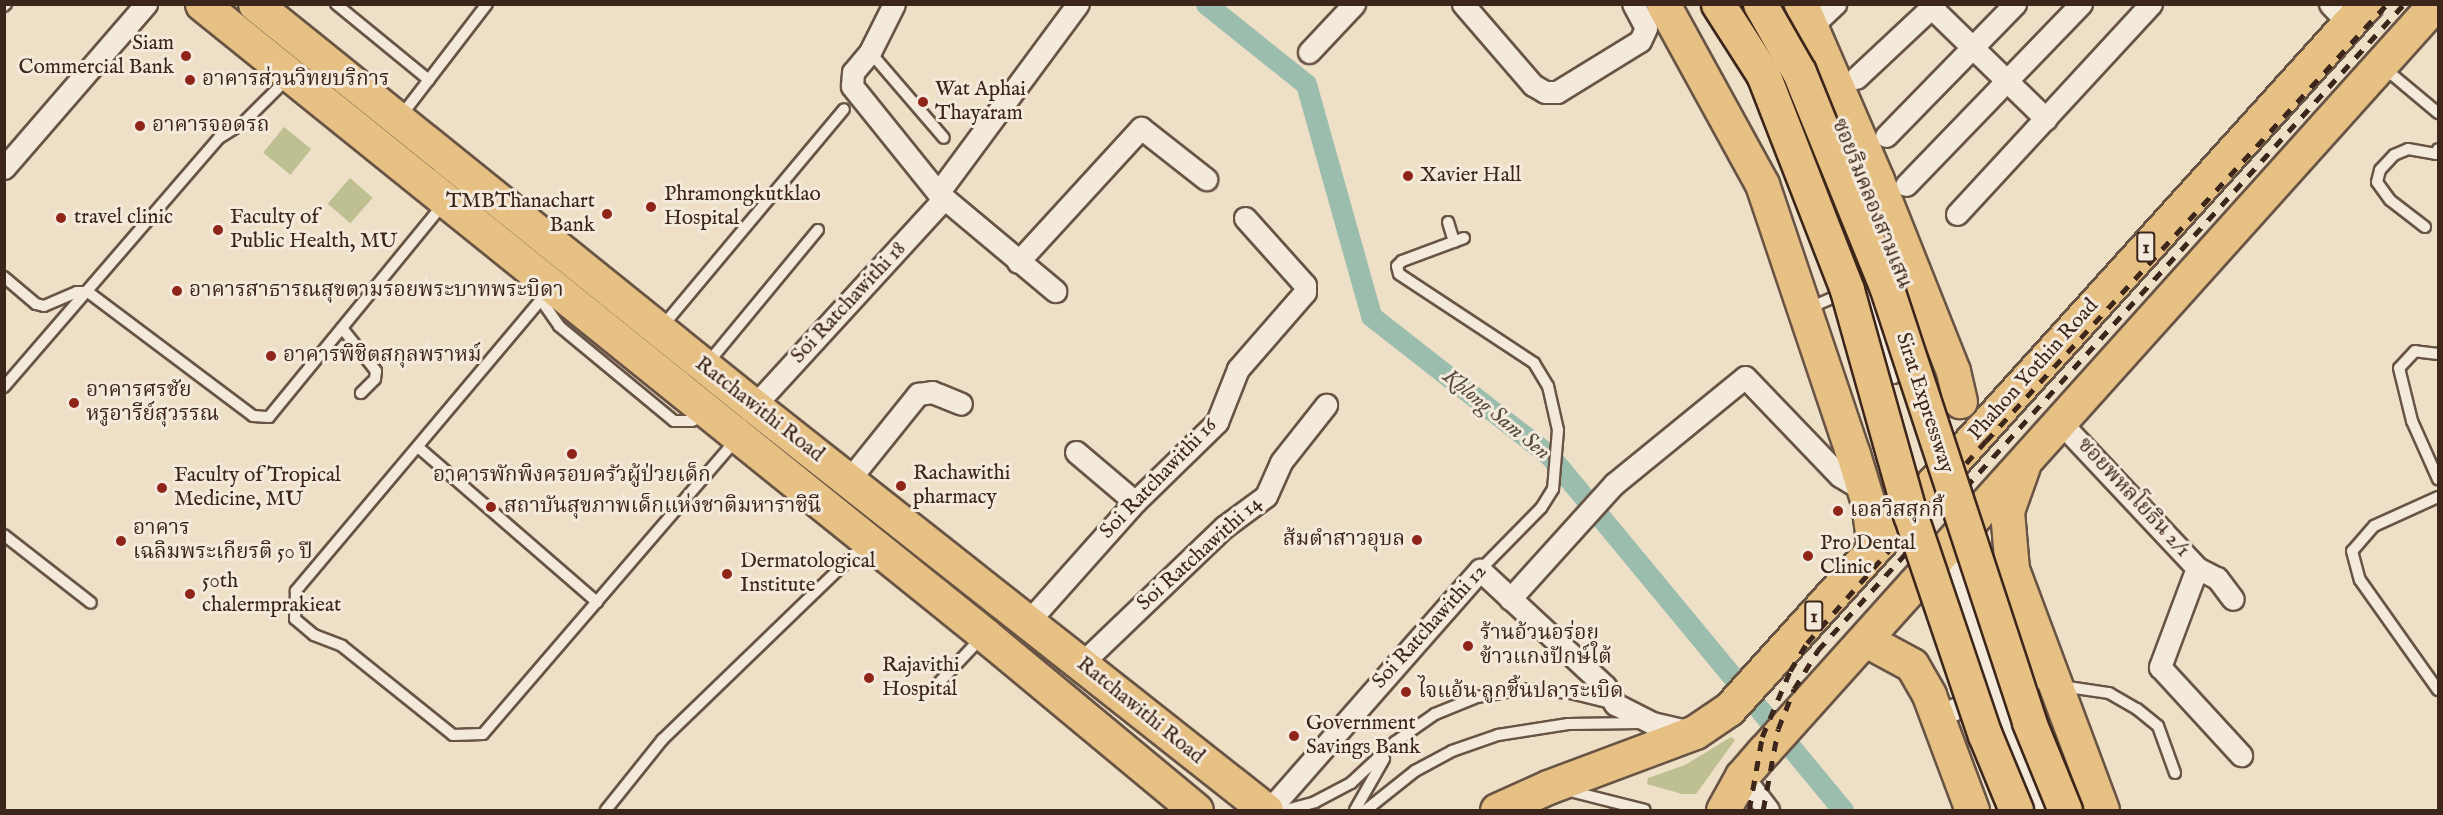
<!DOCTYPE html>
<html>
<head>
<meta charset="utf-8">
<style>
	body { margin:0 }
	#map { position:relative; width:2443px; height:815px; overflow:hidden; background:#eedfc7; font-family:"IM FELL English","Noto Serif Thai",serif }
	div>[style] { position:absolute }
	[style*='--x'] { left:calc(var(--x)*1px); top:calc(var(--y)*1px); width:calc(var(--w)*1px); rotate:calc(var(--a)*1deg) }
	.green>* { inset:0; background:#bec092; transform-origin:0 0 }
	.canal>* { height:21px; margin:-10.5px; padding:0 10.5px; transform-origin:10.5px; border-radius:10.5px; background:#9bbdae }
	.roads { filter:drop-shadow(2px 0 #685445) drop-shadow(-2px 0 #685445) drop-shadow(0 2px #685445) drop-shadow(0 -2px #685445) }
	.lane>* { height:10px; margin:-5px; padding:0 5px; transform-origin:5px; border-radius:5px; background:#f4eadb }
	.street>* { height:21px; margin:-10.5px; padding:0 10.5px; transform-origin:10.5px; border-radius:10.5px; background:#f4eadb }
	.secondary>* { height:30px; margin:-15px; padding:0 15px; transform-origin:15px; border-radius:15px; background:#f4eadb }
	.primary>* { height:33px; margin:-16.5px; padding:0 16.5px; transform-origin:16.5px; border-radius:16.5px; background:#e7c084 }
	.highway>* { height:33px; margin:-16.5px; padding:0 16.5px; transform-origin:16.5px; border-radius:16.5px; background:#e7c084 }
	.rail>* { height:4.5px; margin-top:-2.25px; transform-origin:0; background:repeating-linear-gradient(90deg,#3c251a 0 10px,transparent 0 20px) }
	.bridges { filter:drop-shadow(2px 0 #3c251a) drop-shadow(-2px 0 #3c251a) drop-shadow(0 2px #3c251a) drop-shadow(0 -2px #3c251a) }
	.highway-bridge>* { height:33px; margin:-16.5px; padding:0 16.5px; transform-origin:16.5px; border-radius:16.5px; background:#e7c084 }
	.dots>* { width:16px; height:16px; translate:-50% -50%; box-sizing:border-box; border:3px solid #f4eadb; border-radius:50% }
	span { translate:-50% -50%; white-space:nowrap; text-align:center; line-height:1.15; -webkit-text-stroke:6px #f4eadb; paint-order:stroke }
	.shield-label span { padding:2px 4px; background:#f4eadb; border:2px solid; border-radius:4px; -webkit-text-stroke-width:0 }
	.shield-label { font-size:20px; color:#3c251a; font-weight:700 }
	.poi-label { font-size:21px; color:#3c251a }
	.right { translate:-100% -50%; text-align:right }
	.left { translate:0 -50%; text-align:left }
	.street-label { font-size:21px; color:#3c251a }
	.water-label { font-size:22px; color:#544b3f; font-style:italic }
	.frame { position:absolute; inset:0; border:6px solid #3c251a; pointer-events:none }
</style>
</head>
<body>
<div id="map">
	<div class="green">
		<i style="left:284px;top:127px;width:35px;height:33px;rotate:39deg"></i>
		<i style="left:350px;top:178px;width:30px;height:34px;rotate:41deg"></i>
		<i style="clip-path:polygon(1731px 737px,1735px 740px,1696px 794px,1682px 794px,1647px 784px,1648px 778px,1685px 765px)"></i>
	</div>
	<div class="canal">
		<i style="--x:1206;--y:4;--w:128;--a:38.7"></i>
		<i style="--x:1306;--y:84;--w:241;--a:74.3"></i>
		<i style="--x:1371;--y:316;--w:227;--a:38"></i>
		<i style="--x:1550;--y:456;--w:460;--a:50.4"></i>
	</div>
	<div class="roads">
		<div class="lane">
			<i style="--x:336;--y:4;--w:120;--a:39.3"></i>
			<i style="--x:4;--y:6;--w:3;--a:-45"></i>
			<i style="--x:870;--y:52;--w:113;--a:49.3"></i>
			<i style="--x:2383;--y:67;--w:72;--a:39.9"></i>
			<i style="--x:401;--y:116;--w:141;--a:-52.5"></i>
			<i style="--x:1448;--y:222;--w:21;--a:73"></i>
			<i style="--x:2425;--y:227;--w:44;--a:-142.4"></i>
			<i style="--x:2390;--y:200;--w:22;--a:-126"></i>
			<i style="--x:2377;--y:182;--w:12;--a:-76"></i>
			<i style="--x:2380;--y:170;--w:21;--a:-47"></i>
			<i style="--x:2394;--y:155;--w:15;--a:-23"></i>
			<i style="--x:2408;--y:149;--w:28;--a:10"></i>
			<i style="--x:2436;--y:154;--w:5;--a:-68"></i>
			<i style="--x:1464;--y:238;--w:66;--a:159.6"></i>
			<i style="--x:1402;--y:261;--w:7;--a:135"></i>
			<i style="--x:1397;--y:266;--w:8;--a:76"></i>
			<i style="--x:1399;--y:274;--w:162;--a:33.4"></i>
			<i style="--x:1534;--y:363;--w:27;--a:59"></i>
			<i style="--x:1548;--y:386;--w:45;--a:77.2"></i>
			<i style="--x:1558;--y:430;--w:59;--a:94.8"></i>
			<i style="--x:1553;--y:489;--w:22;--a:122"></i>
			<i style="--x:1541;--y:508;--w:87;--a:134.5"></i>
			<i style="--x:4;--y:277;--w:42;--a:40.2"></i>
			<i style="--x:36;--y:304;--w:8;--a:14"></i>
			<i style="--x:44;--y:306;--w:36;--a:-23"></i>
			<i style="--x:77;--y:292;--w:11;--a:0"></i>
			<i style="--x:88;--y:292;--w:206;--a:36.9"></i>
			<i style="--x:253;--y:416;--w:16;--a:4"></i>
			<i style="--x:269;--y:417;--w:276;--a:-50.7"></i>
			<i style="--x:1863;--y:284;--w:99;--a:71.7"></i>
			<i style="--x:550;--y:289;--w:395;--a:130.1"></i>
			<i style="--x:296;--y:591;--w:28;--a:92"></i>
			<i style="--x:295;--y:619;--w:25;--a:40"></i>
			<i style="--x:314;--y:635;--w:30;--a:21"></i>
			<i style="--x:342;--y:646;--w:142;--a:38.7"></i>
			<i style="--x:453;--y:735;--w:30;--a:-2"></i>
			<i style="--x:483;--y:734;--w:388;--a:-49.3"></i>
			<i style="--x:541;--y:300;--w:32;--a:55"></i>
			<i style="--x:559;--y:326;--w:149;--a:39.6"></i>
			<i style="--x:674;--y:421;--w:18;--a:0"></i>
			<i style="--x:692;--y:421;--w:15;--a:-23"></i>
			<i style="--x:1807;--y:309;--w:77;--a:-23.6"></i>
			<i style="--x:342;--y:328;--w:55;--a:51.7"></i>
			<i style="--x:376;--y:371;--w:8;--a:97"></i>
			<i style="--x:375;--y:379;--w:20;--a:135"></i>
			<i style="--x:661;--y:328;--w:285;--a:-50.1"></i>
			<i style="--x:2438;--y:354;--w:23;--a:-173"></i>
			<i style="--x:2415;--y:351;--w:23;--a:133"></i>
			<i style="--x:2399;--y:368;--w:55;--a:76.2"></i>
			<i style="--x:2412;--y:421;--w:64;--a:65.9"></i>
			<i style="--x:707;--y:364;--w:174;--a:-50.4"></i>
			<i style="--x:4;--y:387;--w:329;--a:-49.2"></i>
			<i style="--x:219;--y:138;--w:28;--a:-32"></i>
			<i style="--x:243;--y:123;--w:64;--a:-45"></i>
			<i style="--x:418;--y:447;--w:237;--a:40.9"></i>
			<i style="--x:2438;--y:497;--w:70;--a:155.6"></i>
			<i style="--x:2374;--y:526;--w:33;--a:131"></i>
			<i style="--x:2352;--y:551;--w:30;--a:75"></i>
			<i style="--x:2360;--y:580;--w:135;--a:54.7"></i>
			<i style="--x:4;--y:535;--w:110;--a:38"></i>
			<i style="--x:936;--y:686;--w:67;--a:-46.8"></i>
			<i style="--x:2061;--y:686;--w:49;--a:8.3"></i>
			<i style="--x:2109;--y:693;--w:32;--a:30"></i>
			<i style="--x:2137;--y:709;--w:27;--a:39"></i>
			<i style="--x:2158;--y:726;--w:50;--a:70.1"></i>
			<i style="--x:1566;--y:790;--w:81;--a:14.2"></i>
			<i style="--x:606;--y:810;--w:90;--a:-51.3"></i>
			<i style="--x:662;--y:740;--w:284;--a:-44"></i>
			<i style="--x:1286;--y:810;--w:30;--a:-15"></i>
			<i style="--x:1315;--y:802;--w:41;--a:-27.8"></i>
			<i style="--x:1351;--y:783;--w:60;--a:-43"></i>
			<i style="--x:1395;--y:742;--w:49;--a:-35"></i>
			<i style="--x:1435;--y:714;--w:45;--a:-22"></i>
			<i style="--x:1477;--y:697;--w:49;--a:-9.5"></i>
			<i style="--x:1525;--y:689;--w:45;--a:5.1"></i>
			<i style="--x:1570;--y:693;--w:46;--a:13.7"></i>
			<i style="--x:1355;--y:810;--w:59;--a:-60.4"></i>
			<i style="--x:1366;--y:810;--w:63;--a:-38.5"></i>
			<i style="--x:1415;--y:771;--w:42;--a:-28.4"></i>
			<i style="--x:1452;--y:751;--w:49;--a:-19.2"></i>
			<i style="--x:1498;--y:735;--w:71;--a:-8.9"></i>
			<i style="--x:1568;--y:724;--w:72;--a:-0.8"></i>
		</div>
		<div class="street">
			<i style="--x:894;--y:4;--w:54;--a:116.6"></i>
			<i style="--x:870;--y:52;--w:26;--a:130"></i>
			<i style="--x:853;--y:72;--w:14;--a:94"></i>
			<i style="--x:852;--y:86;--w:137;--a:51.2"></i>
			<i style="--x:938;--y:193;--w:153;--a:39.9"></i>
			<i style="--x:1463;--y:4;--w:107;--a:49.2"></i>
			<i style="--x:1533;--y:85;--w:14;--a:30"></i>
			<i style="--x:1545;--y:92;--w:12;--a:0"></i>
			<i style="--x:1557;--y:92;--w:97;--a:-31.6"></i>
			<i style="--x:1640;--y:41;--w:14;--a:-65"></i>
			<i style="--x:1646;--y:28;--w:27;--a:-118"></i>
			<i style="--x:2330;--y:4;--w:28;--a:46"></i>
			<i style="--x:1932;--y:8;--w:159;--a:44.2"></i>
			<i style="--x:1820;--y:18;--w:21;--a:-43"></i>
			<i style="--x:1309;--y:52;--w:66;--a:-46.8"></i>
			<i style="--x:1856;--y:78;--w:108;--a:-43.1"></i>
			<i style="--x:1886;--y:136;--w:185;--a:-45.7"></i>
			<i style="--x:4;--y:168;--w:217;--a:-49.1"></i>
			<i style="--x:1906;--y:185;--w:252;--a:-46"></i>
			<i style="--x:938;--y:193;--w:235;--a:-53.5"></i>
			<i style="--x:1957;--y:214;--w:286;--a:-47.3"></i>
			<i style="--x:1018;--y:262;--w:182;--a:-47.5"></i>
			<i style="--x:1141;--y:128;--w:83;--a:38.1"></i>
			<i style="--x:754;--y:406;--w:281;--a:-47.5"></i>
			<i style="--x:2061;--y:423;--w:199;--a:46.8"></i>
			<i style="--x:2197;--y:568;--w:106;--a:110.5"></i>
			<i style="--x:2160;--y:667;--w:120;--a:47.4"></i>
			<i style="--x:1076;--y:452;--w:77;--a:40.3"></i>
			<i style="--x:848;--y:481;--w:112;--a:-51.2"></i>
			<i style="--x:918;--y:394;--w:14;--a:-8"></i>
			<i style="--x:932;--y:392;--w:31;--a:22"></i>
			<i style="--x:2197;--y:568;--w:22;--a:27"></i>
			<i style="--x:2217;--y:578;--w:26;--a:53"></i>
			<i style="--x:1510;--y:599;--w:155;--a:-47.9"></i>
			<i style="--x:1614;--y:484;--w:169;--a:-39.2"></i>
			<i style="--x:1745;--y:377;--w:137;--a:46.2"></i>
			<i style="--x:1840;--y:476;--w:29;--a:31"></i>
			<i style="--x:1028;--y:622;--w:161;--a:-48.3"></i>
			<i style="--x:1135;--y:502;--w:115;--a:-44.3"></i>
			<i style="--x:1217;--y:422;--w:57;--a:-68.4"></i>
			<i style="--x:1238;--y:369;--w:102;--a:-49"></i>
			<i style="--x:1305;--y:292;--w:7;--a:-90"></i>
			<i style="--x:1305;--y:285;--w:90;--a:-131.8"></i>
			<i style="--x:1081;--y:664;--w:198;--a:-43.8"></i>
			<i style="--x:1224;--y:527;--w:52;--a:-36.4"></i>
			<i style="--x:1266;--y:496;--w:37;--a:-66"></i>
			<i style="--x:1281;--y:462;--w:73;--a:-51.7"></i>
			<i style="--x:1937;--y:716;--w:119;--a:-21.2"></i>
			<i style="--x:1742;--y:776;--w:43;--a:52.6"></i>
			<i style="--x:1269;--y:810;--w:320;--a:-48.7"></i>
			<i style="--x:1480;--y:570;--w:171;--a:42.9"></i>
			<i style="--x:1605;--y:686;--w:21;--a:61"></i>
			<i style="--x:1615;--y:704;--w:42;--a:27.2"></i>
			<i style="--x:1652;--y:723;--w:40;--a:13"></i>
		</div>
		<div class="secondary">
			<i style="--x:1949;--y:548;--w:279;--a:69.9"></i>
		</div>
		<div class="primary">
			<i style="--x:202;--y:4;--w:1006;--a:38.86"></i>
			<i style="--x:985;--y:635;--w:274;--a:39.7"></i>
			<i style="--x:255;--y:4;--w:641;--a:38.86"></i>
			<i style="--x:754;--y:406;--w:652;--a:38.28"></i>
			<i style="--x:1497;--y:810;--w:56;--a:-24.3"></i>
			<i style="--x:1548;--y:787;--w:157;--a:-20.5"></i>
			<i style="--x:1695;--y:732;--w:41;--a:-34.1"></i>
			<i style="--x:1729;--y:709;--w:950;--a:-47.9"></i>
			<i style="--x:1723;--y:810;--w:39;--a:-61"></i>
			<i style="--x:1742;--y:776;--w:33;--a:-49"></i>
			<i style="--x:1764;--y:751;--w:1004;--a:-48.07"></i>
		</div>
		<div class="highway">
			<i style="--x:1663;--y:4;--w:205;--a:61.2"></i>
			<i style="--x:1762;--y:184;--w:285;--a:71.4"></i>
			<i style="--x:1853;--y:454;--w:51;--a:73"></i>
			<i style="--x:1868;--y:503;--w:44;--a:82.2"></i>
			<i style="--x:1801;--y:4;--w:192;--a:66.6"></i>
			<i style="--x:1877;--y:180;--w:206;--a:68.3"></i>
			<i style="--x:1953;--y:371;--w:31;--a:77"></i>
			<i style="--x:2023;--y:466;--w:48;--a:109.6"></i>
			<i style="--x:2007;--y:511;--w:58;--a:85.1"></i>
			<i style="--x:2012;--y:569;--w:257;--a:69.5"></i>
			<i style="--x:1866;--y:640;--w:52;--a:28.5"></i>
			<i style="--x:1912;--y:665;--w:34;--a:60"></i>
			<i style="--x:1929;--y:695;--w:123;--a:69.5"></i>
		</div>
	</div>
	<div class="rail">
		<i style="--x:1749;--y:810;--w:74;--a:-79.9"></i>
		<i style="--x:1762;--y:737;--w:72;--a:-67"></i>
		<i style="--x:1790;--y:671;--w:33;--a:-59"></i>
		<i style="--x:1807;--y:643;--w:270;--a:-48.5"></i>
		<i style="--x:1986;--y:441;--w:593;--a:-47.46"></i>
		<i style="--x:1763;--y:810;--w:82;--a:-79.5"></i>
		<i style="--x:1778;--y:729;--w:43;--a:-68.2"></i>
		<i style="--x:1794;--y:689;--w:46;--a:-58.4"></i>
		<i style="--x:1818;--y:650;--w:872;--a:-47.79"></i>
	</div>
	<div class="bridges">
		<div class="highway-bridge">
			<i style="--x:1718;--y:4;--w:83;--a:57.3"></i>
			<i style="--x:1763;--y:74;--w:232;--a:68.7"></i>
			<i style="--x:1847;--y:290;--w:233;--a:74.3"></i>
			<i style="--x:1910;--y:514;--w:233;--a:71.3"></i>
			<i style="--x:1985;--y:735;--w:81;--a:67.5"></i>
			<i style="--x:1760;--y:4;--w:78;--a:60.2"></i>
			<i style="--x:1799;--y:72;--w:231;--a:67.9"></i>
			<i style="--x:1886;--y:286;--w:459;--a:71.8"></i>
			<i style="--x:2029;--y:722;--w:95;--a:67.8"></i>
		</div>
	</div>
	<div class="dots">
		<i style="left:186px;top:56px;background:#8f2418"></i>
		<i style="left:190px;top:80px;background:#8f2418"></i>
		<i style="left:923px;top:102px;background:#8f2418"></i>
		<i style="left:140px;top:126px;background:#8f2418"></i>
		<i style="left:1408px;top:176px;background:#8f2418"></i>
		<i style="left:651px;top:207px;background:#8f2418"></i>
		<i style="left:607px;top:214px;background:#8f2418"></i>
		<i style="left:61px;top:218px;background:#8f2418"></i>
		<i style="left:218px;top:230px;background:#8f2418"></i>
		<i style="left:177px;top:291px;background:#8f2418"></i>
		<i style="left:271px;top:356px;background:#8f2418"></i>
		<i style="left:74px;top:403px;background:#8f2418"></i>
		<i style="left:572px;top:454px;background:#8f2418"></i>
		<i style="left:901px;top:486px;background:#8f2418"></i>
		<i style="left:162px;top:488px;background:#8f2418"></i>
		<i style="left:491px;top:507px;background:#8f2418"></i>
		<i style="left:1838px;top:511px;background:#8f2418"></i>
		<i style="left:1417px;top:540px;background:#8f2418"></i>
		<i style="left:121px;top:541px;background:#8f2418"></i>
		<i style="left:1808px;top:556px;background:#8f2418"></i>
		<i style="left:727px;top:574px;background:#8f2418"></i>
		<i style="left:190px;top:594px;background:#8f2418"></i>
		<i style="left:1468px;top:646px;background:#8f2418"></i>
		<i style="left:869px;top:678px;background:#8f2418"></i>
		<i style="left:1406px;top:692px;background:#8f2418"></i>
		<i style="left:1294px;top:736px;background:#8f2418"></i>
	</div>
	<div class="shield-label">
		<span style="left:2146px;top:247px">1</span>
		<span style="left:1814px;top:616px">1</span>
	</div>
	<div class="poi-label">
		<span class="right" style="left:174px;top:56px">Siam<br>Commercial Bank</span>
		<span class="left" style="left:202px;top:80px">อาคารส่วนวิทยบริการ</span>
		<span class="left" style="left:935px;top:102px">Wat Aphai<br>Thayaram</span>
		<span class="left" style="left:152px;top:126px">อาคารจอดรถ</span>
		<span class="left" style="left:1420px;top:176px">Xavier Hall</span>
		<span class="left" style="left:664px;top:207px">Phramongkutklao<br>Hospital</span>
		<span class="right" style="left:595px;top:214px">TMBThanachart<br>Bank</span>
		<span class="left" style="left:74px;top:218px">travel clinic</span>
		<span class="left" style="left:230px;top:230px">Faculty of<br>Public Health, MU</span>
		<span class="left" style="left:189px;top:291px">อาคารสาธารณสุขตามรอยพระบาทพระบิดา</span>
		<span class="left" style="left:283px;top:356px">อาคารพิชิตสกุลพราหม์</span>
		<span class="left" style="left:86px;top:403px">อาคารศรชัย<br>หรูอารีย์สุวรรณ</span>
		<span class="left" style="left:913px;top:486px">Rachawithi<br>pharmacy</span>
		<span class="left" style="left:174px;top:488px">Faculty of Tropical<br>Medicine, MU</span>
		<span style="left:572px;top:476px">อาคารพักพิงครอบครัวผู้ป่วยเด็ก</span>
		<span class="left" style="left:504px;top:507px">สถาบันสุขภาพเด็กแห่งชาติมหาราชินี</span>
		<span class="left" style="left:1850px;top:511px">เอลวิสสุกกี้</span>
		<span class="left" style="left:133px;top:541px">อาคาร<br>เฉลิมพระเกียรติ 50 ปี</span>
		<span class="right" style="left:1405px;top:540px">ส้มตำสาวอุบล</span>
		<span class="left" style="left:1820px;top:556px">Pro Dental<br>Clinic</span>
		<span class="left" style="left:740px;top:574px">Dermatological<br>Institute</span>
		<span class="left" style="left:202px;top:594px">50th<br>chalermprakieat</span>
		<span class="left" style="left:1480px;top:646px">ร้านอ้วนอร่อย<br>ข้าวแกงปักษ์ใต้</span>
		<span class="left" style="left:882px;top:678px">Rajavithi<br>Hospital</span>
		<span class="left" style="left:1418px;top:692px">ไจแอ้น ลูกชิ้นปลาระเบิด</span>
		<span class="left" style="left:1306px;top:736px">Government<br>Savings Bank</span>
	</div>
	<div class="street-label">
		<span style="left:1871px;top:204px;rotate:68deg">ซอยริมคลองสามเสน</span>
		<span style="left:849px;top:303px;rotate:-47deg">Soi Ratchawithi 18</span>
		<span style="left:2034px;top:370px;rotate:-48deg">Phahon Yothin Road</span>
		<span style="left:1924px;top:403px;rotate:72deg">Sirat Expressway</span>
		<span style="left:759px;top:410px;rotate:38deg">Ratchawithi Road</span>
		<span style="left:1159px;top:479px;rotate:-46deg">Soi Ratchawithi 16</span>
		<span style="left:2133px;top:498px;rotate:47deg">ซอยพหลโยธิน 2/1</span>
		<span style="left:1200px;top:554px;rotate:-42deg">Soi Ratchawithi 14</span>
		<span style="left:1430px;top:627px;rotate:-48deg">Soi Ratchawithi 12</span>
		<span style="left:1140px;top:711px;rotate:39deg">Ratchawithi Road</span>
	</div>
	<div class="water-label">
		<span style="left:1496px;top:415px;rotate:39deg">Khlong Sam Sen</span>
	</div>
	<div class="frame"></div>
</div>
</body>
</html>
